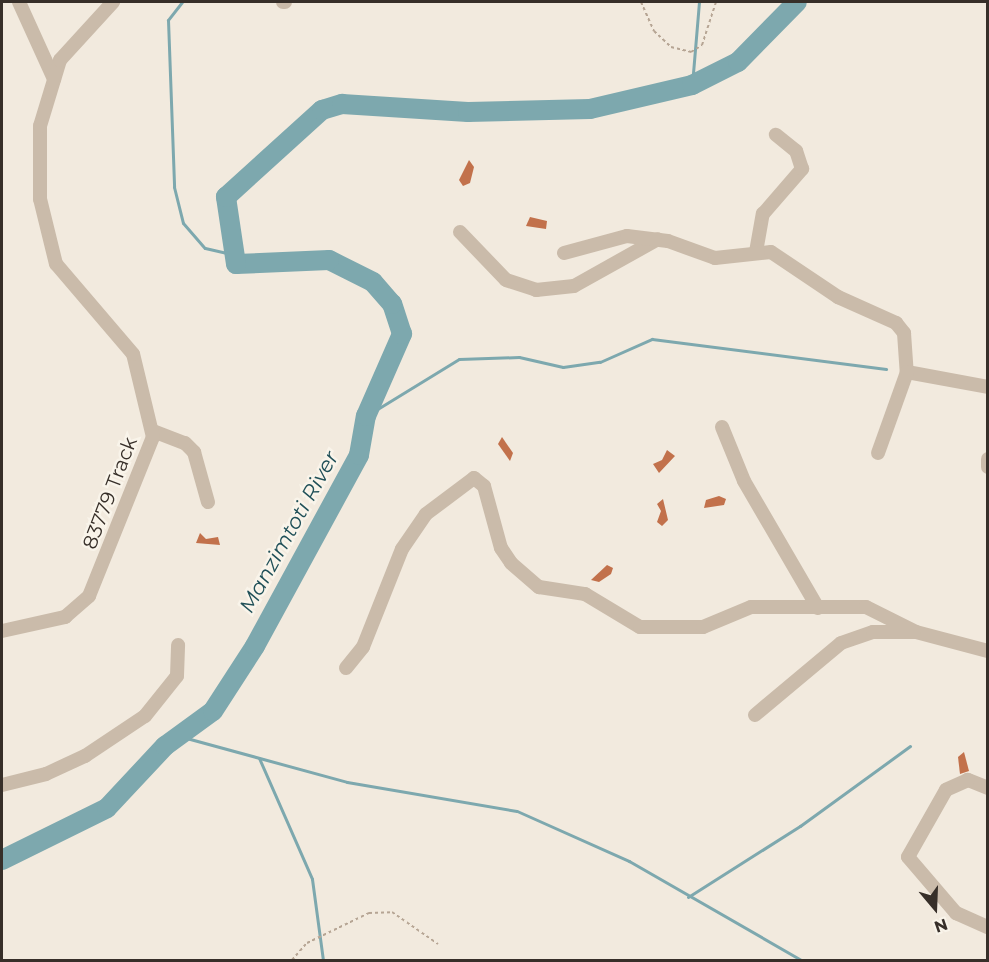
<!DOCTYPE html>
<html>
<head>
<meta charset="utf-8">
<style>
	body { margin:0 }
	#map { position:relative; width:989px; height:962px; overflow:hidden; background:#f2eade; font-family:Montserrat,sans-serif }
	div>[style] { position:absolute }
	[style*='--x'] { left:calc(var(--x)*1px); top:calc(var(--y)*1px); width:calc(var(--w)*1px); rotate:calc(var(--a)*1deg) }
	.stream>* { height:3px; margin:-1.5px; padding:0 1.5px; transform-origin:1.5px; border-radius:1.5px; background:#7da8ae }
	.river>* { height:20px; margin:-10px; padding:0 10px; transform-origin:10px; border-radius:10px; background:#7da8ae }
	.building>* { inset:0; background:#c2714b }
	.path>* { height:2px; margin-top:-1px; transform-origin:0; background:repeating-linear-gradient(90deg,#b6a594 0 3px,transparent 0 6px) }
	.minor>* { height:14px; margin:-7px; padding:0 7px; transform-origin:7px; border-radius:7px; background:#cabbaa }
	span { translate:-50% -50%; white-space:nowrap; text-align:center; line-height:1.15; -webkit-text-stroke:5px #f9f4ea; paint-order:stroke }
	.street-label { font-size:20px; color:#372f29 }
	.water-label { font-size:21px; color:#205058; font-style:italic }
	.frame { position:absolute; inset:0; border:3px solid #372f29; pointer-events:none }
	.north { position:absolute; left:905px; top:878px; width:60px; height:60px; -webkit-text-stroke:4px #f9f4ea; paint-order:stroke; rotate:161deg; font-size:16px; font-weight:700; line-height:24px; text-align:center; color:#372f29 }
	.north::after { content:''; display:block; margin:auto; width:21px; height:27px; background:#372f29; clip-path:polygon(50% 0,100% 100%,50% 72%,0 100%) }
</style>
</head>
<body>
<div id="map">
	<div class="stream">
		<i style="--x:182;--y:2;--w:23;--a:128"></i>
		<i style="--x:168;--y:20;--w:167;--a:87.9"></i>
		<i style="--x:174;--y:187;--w:37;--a:76"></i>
		<i style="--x:183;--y:223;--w:33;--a:49"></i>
		<i style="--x:205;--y:248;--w:31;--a:13"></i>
		<i style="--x:692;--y:85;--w:83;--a:-85.2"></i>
		<i style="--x:366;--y:416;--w:109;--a:-31.5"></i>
		<i style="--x:459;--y:359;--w:60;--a:-1.9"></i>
		<i style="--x:519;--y:357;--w:45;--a:12.8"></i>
		<i style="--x:563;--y:367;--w:37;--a:-8"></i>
		<i style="--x:600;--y:362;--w:57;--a:-23.9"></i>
		<i style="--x:652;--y:339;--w:236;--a:7.3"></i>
		<i style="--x:179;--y:736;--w:174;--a:15.3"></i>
		<i style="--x:347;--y:782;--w:172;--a:9.7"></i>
		<i style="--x:517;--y:811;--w:123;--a:24.1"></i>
		<i style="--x:629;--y:861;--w:198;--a:29.9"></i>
		<i style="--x:259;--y:758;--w:132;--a:66.3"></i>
		<i style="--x:312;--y:879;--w:82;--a:82.3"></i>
		<i style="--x:688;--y:897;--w:133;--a:-32.4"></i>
		<i style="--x:800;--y:826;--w:136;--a:-36"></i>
	</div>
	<div class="river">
		<i style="--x:2;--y:860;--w:117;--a:-26.3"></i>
		<i style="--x:107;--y:808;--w:85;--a:-46.9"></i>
		<i style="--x:165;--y:746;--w:59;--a:-36.1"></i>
		<i style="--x:213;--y:711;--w:77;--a:-57.1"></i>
		<i style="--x:255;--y:646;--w:217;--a:-61.4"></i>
		<i style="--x:359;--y:455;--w:40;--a:-80"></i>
		<i style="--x:366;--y:416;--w:90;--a:-66.3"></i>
		<i style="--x:402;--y:334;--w:32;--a:-108"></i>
		<i style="--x:392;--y:304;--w:29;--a:-131"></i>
		<i style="--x:373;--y:282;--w:49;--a:-153.4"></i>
		<i style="--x:329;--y:260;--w:93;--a:177.5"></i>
		<i style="--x:236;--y:264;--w:68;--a:-98.5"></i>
		<i style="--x:226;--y:197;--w:130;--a:-42.2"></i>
		<i style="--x:322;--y:110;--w:21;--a:-17"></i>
		<i style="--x:342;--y:104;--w:126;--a:3.6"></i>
		<i style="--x:468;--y:112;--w:122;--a:-1.4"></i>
		<i style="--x:590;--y:109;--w:105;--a:-13.2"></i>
		<i style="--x:692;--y:85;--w:51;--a:-26.6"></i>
		<i style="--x:738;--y:62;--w:84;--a:-45.5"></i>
	</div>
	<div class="building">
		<i style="clip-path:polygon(469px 160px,474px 167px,470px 183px,463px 186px,459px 180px)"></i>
		<i style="clip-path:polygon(530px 217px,547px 221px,546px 229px,526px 226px)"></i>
		<i style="clip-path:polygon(502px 437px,513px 453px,510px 461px,498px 444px)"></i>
		<i style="clip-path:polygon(667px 450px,675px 456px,659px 473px,653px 464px,662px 460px)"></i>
		<i style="clip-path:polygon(719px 496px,726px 499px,724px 505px,704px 508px,706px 500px)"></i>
		<i style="clip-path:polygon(663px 499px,668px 520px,662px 526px,657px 522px,661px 511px,657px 504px)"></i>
		<i style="clip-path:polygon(200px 533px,206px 539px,218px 537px,220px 545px,196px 543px)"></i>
		<i style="clip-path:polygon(607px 565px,613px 568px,611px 574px,599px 582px,591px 580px)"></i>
		<i style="clip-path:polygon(964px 752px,969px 771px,960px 774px,958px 757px)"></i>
	</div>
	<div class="path">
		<i style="--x:641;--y:2;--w:32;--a:66"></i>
		<i style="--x:654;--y:31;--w:23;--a:43"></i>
		<i style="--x:671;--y:47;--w:21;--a:14"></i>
		<i style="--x:691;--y:52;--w:13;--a:-32"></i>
		<i style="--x:702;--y:45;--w:45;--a:-72"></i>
		<i style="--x:292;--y:960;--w:23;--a:-49"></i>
		<i style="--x:307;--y:943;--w:69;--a:-25.8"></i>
		<i style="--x:369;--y:913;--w:23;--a:-2"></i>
		<i style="--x:392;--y:912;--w:56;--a:34.8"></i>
	</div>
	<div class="minor">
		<i style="--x:19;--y:2;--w:85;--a:65.6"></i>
		<i style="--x:283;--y:2;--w:2;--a:0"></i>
		<i style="--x:460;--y:232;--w:66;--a:46.2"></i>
		<i style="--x:506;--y:280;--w:32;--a:18"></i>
		<i style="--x:536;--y:290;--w:38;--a:-6"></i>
		<i style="--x:574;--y:286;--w:96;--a:-29.2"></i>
		<i style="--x:756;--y:252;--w:39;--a:-80"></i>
		<i style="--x:763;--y:214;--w:60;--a:-49.1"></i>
		<i style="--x:802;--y:169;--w:19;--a:-108"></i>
		<i style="--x:796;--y:151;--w:26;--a:-141"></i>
		<i style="--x:564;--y:253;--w:65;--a:-15.1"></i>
		<i style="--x:627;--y:236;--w:41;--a:7"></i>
		<i style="--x:668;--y:241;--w:50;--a:19.9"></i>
		<i style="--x:715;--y:258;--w:56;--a:-6.1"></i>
		<i style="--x:771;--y:252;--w:81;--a:33.9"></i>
		<i style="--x:838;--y:297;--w:64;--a:24.1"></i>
		<i style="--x:896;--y:323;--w:13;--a:51"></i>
		<i style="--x:904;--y:333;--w:39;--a:86"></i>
		<i style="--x:907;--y:372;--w:82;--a:10.5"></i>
		<i style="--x:722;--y:427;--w:58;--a:67.8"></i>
		<i style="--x:744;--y:481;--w:147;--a:59.8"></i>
		<i style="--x:153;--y:431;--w:34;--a:21"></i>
		<i style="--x:185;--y:443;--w:13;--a:45"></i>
		<i style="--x:194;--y:452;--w:52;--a:74.4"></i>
		<i style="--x:878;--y:453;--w:86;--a:-70.3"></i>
		<i style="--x:988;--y:459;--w:8;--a:90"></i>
		<i style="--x:2;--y:631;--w:65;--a:-12.5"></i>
		<i style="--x:65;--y:617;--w:32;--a:-41"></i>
		<i style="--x:89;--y:596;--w:171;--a:-68.1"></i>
		<i style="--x:153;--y:437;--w:85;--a:-103.5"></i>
		<i style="--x:133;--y:354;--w:118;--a:-130.5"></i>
		<i style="--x:56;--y:264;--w:67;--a:-103.8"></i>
		<i style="--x:40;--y:199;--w:73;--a:-90"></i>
		<i style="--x:40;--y:126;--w:69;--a:-73.1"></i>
		<i style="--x:60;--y:60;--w:79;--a:-47.6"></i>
		<i style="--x:346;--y:668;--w:27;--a:-51"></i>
		<i style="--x:363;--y:647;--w:105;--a:-68.3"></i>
		<i style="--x:402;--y:549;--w:42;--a:-55.6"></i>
		<i style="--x:426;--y:514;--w:60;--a:-36.9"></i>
		<i style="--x:474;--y:478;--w:13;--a:39"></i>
		<i style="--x:484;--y:486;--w:64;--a:74.7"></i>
		<i style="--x:501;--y:548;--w:18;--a:56"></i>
		<i style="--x:511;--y:563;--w:37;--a:41"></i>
		<i style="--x:539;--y:587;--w:47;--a:8.7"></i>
		<i style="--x:585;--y:594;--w:64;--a:31"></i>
		<i style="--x:640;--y:627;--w:63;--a:0"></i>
		<i style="--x:703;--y:627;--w:52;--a:-22.6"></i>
		<i style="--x:751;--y:607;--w:115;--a:0"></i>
		<i style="--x:866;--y:607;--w:56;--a:26.6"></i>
		<i style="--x:916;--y:632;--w:74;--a:14.8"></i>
		<i style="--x:755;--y:715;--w:112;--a:-39.9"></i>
		<i style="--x:841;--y:643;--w:34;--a:-19"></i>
		<i style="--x:873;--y:632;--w:41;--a:0"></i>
		<i style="--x:2;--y:785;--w:45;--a:-14"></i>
		<i style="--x:46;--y:774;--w:43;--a:-24.8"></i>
		<i style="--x:85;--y:756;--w:72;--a:-33.7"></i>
		<i style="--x:145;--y:716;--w:51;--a:-51.3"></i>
		<i style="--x:177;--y:676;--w:31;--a:-88"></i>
		<i style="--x:988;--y:788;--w:22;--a:-158"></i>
		<i style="--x:968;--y:780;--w:24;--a:156"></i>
		<i style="--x:946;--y:790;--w:77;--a:119.6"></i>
		<i style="--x:908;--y:857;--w:74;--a:49.4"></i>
		<i style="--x:956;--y:913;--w:35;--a:24"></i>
	</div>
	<div class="street-label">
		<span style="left:110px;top:493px;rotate:-69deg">83779 Track</span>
	</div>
	<div class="water-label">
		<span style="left:289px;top:532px;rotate:-61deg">Manzimtoti River</span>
	</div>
	<div class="frame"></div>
	<div class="north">N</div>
</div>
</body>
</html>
